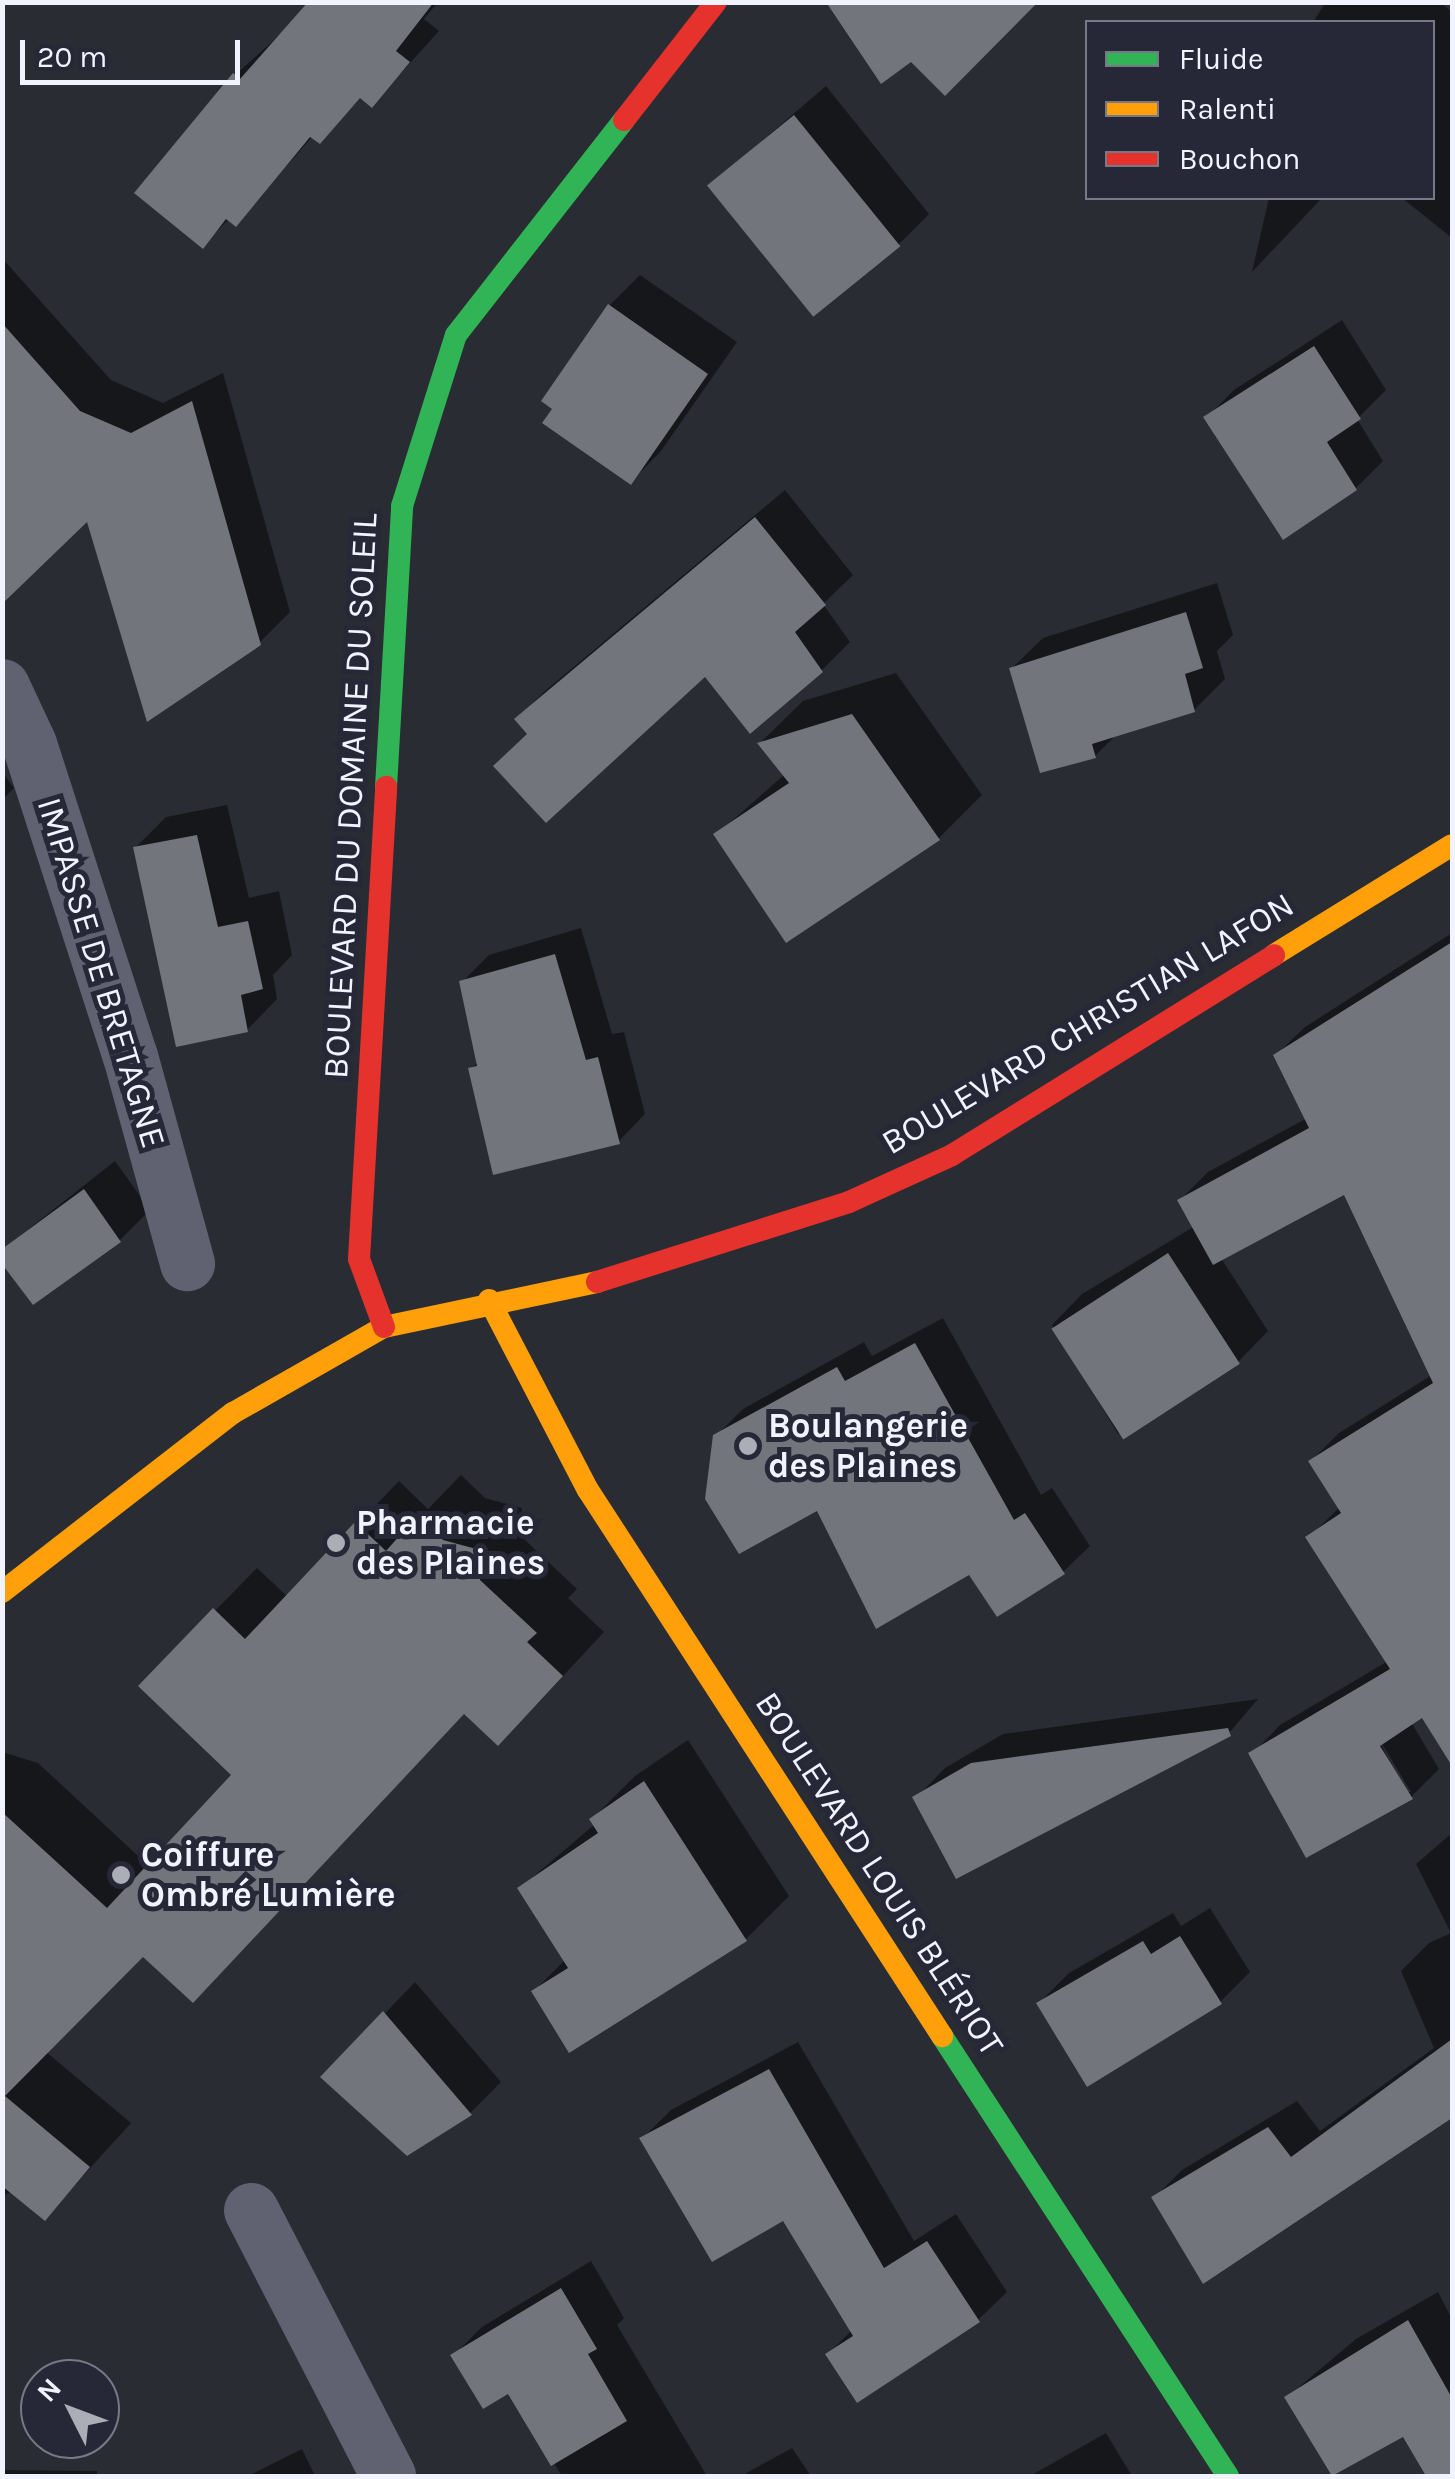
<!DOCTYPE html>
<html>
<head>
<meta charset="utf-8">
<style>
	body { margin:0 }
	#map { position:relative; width:1455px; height:2479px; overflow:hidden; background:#2a2c34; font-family:Karla,sans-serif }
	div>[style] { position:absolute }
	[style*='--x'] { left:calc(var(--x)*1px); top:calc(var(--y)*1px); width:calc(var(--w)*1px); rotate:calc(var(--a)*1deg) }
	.shadow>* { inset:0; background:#0007 }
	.building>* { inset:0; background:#73757c; transform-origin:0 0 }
	.street>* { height:55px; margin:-27.5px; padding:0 27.5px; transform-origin:27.5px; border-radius:27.5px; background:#606271 }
	.fast>* { height:22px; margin:-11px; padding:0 11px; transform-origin:11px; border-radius:11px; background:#30b455 }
	.slow>* { height:22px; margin:-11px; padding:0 11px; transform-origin:11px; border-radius:11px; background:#ff9f0a }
	.jam>* { height:22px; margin:-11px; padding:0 11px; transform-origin:11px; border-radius:11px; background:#e5322d }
	.dots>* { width:28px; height:28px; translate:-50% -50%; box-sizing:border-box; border:5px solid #262838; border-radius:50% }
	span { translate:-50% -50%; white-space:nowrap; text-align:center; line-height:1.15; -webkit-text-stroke:10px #262838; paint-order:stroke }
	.street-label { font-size:35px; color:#f1f3fe }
	.poi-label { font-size:35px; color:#f1f3fe; font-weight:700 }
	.left { translate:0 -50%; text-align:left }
	.frame { position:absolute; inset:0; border:5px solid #f1f3fe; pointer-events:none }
	.legend { position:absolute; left:1085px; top:20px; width:350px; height:180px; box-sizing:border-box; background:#262838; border:2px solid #777987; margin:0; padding:12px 18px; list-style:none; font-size:30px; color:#f1f3fe }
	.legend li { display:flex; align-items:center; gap:20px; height:50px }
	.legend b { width:50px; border:2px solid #777987 }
	.north { position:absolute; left:20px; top:2359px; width:100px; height:100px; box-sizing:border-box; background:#262838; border:2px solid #777987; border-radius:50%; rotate:312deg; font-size:28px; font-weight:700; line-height:40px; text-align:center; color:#f1f3fe }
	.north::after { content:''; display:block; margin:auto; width:35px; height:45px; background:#abadb7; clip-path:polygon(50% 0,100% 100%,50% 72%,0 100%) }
	.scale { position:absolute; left:20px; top:40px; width:220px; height:45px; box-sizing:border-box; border:5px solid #f1f3fe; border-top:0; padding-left:12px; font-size:30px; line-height:35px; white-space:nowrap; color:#f1f3fe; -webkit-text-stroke:8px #262838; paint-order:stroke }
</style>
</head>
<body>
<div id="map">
	<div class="shadow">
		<i style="clip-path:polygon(316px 2px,438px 2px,424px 19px,439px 31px,372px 105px,362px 96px,320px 141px,313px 136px,235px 224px,229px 219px,203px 245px,235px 75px)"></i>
		<i style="clip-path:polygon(1326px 2px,1440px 2px,1452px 12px,1452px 238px,1402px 198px,1432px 198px,1432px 22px,1313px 22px)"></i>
		<i style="clip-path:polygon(826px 86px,929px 214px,898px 245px,709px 186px)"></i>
		<i style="clip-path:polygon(1269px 198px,1322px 198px,1252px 272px)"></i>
		<i style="clip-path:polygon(2px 258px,111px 380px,163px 403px,223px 373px,290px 612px,259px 643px,2px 460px)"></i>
		<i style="clip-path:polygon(640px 275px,737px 342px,661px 451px,631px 482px,610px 305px)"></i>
		<i style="clip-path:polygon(1342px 320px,1386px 390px,1357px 419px,1383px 461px,1356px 488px,1207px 417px,1234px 390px)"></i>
		<i style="clip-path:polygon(785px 490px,853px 575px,823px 604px,850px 642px,821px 671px,705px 674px,529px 733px,517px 719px,545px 691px)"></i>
		<i style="clip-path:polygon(1217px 583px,1233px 635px,1217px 651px,1225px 679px,1194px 710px,1117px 734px,1095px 756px,1012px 668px,1043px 638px)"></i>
		<i style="clip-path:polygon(896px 673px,982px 795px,939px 838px,787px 940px,717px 834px,785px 774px,760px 743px,803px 701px)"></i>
		<i style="clip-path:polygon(2px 772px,14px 788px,2px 800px)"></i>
		<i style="clip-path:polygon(227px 805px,249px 898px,279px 891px,292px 955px,273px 975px,277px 999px,247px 1030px,135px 848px,166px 817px)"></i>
		<i style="clip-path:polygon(581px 928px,612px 1034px,624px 1032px,645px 1114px,618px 1142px,471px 1069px,479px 1061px,462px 982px,489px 955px)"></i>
		<i style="clip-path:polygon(evenodd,1452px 933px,1452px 1694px,1411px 1722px,1439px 1769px,1411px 1797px,1252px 1754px,1280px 1725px,1388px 1661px,1308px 1538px,1340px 1507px,1311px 1461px,1339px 1433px,1432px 1375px,1345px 1191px,1221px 1258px,1268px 1331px,1238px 1362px,1118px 1434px,1052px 1325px,1082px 1294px,1195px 1226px,1180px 1200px,1208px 1172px,1307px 1118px,1276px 1055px,1305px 1027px,1452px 933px,1376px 1734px,1411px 1792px,1405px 1792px,1376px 1734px)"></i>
		<i style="clip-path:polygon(115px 1161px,150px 1210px,120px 1240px,2px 1250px)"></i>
		<i style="clip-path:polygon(943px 1318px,1041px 1495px,1052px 1488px,1090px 1546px,1063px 1572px,970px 1571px,818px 1507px,715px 1437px,743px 1409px,864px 1342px,872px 1356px)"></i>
		<i style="clip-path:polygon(461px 1475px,485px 1498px,522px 1508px,522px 1537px,577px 1589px,568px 1598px,604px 1632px,540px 1701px,498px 1743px,465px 1712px,143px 1954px,2px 1952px,2px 1752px,38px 1763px,149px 1866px,234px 1774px,141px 1686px,257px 1568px,288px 1597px,399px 1481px,428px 1509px)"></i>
		<i style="clip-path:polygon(1258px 1699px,1229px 1733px,916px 1798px,945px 1768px,1003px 1734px)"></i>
		<i style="clip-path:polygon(688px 1740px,789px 1896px,746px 1939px,570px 2050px,534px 1991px,565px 1960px,520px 1888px,595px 1824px,592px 1819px,635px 1776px)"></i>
		<i style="clip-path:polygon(1452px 1833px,1452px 2115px,1204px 2281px,1154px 2198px,1182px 2170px,1297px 2101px,1320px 2131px,1434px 2048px,1401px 1971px,1429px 1943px,1451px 1933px,1416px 1864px)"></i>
		<i style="clip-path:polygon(1210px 1908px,1250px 1972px,1220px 2002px,1039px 2003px,1069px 1973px,1173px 1913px,1181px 1926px)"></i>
		<i style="clip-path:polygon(415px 1982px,501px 2082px,470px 2113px,407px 2153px,324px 2077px)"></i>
		<i style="clip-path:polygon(2px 2015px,131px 2123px,45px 2218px,13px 2191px,2px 2196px)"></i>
		<i style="clip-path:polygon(798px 2042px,914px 2241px,956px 2214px,1007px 2292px,978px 2320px,828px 2354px,852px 2330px,784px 2218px,642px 2139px,671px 2110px)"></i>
		<i style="clip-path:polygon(591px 2261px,624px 2318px,617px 2325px,707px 2476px,562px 2476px,509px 2391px,453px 2356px,482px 2327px)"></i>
		<i style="clip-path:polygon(1438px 2292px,1452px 2319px,1452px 2434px,1416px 2455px,1404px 2433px,1287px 2397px,1356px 2339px)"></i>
		<i style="clip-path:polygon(1106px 2433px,1132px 2476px,1030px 2476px)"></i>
		<i style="clip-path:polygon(792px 2448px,811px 2476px,741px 2476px)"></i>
		<i style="clip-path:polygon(302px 2449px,315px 2476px,248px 2476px)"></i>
		<i style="clip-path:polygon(2px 2470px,97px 2471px,97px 2476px,2px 2476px)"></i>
	</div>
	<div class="building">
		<i style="clip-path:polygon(308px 2px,434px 2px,396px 51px,410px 62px,372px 108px,360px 98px,320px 144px,310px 137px,236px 227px,226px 219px,203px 249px,134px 193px,233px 73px,240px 79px)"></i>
		<i style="clip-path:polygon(826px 2px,1038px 2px,945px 96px,911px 62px,881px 84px)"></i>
		<i style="left:794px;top:115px;width:169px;height:112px;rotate:51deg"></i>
		<i style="clip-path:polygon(608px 304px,708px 374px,631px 485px,542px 423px,552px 409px,541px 401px)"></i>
		<i style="clip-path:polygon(2px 323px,80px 411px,131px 433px,192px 401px,261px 645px,147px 722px,87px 522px,2px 604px)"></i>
		<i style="clip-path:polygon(1314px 346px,1361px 419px,1327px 442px,1357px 490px,1283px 540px,1203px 417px)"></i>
		<i style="clip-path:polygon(755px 517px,826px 605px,795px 632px,823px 672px,750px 734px,705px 677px,546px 823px,493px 766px,527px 734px,514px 719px)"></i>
		<i style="clip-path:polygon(1186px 612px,1203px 668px,1185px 674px,1195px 712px,1092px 744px,1096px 758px,1040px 773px,1009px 668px)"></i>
		<i style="clip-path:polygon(852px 714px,940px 840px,786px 943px,713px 834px,789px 783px,757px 743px)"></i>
		<i style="clip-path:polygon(197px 835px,218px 927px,248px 921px,263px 989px,241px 995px,248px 1032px,176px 1047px,133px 847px)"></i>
		<i style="clip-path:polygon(1452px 942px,1452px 1766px,1422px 1718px,1380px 1746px,1413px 1799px,1306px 1858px,1248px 1753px,1390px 1669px,1305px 1537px,1341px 1513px,1308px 1461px,1433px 1383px,1344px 1195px,1213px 1265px,1177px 1200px,1309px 1128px,1273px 1055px)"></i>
		<i style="clip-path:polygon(555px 954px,586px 1060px,598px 1057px,620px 1144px,493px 1175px,468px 1068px,477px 1066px,459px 981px)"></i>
		<i style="clip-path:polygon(84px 1189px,121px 1242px,33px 1305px,2px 1264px,2px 1249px)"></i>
		<i style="left:1168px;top:1253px;width:132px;height:139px;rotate:57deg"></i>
		<i style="clip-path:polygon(915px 1343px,1014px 1520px,1025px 1513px,1065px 1574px,997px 1617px,969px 1575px,876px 1629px,817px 1511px,739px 1554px,705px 1499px,713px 1435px,837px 1367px,845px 1381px)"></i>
		<i style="clip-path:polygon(417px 1516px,443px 1540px,480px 1550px,480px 1580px,537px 1633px,527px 1642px,563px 1676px,498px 1746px,464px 1714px,193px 2003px,143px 1957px,5px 2096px,90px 2167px,45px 2221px,2px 2186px,2px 1812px,107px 1908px,231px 1775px,138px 1686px,213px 1608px,245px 1639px,355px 1522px,386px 1551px)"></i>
		<i style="clip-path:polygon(1228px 1728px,1231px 1736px,956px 1879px,912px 1797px,971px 1763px)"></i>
		<i style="clip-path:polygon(644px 1781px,747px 1941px,569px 2053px,531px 1991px,568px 1968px,517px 1888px,598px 1833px,589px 1819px)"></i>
		<i style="clip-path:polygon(1180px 1936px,1222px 2004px,1087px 2087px,1036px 2003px,1143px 1941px,1151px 1954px)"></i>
		<i style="clip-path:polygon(383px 2011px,472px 2115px,407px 2156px,320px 2077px)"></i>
		<i style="clip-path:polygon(1452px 2039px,1452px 2118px,1203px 2284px,1151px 2197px,1268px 2127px,1291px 2157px)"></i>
		<i style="clip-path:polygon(769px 2069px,884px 2268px,927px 2241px,980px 2322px,857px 2403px,825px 2354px,853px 2336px,783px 2221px,712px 2262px,639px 2138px)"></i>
		<i style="clip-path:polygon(561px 2288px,597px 2349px,588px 2354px,627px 2421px,551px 2466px,508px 2394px,483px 2409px,450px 2355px)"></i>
		<i style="clip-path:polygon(1408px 2320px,1452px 2398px,1452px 2476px,1426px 2476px,1403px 2437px,1332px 2476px,1284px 2397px)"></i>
	</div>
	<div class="street">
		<i style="--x:2;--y:686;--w:64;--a:65"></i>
		<i style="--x:29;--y:744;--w:328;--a:72.1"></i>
		<i style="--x:130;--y:1056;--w:215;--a:74.6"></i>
		<i style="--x:251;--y:2210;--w:299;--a:62.7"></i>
	</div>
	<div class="fast">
		<i style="--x:386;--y:787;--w:281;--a:-86.7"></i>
		<i style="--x:402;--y:506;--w:179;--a:-72.5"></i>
		<i style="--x:456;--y:335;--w:273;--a:-52"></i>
		<i style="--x:942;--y:2036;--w:525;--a:56.98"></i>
	</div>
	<div class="slow">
		<i style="--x:1274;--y:955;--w:209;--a:-31.7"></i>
		<i style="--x:489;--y:1300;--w:214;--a:62.5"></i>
		<i style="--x:588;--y:1490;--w:651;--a:57.04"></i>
		<i style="--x:2;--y:1592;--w:292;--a:-37.8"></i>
		<i style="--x:233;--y:1413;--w:174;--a:-29.7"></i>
		<i style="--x:384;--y:1327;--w:218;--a:-11.9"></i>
	</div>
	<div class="jam">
		<i style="--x:624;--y:120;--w:150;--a:-52.1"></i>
		<i style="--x:597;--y:1282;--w:264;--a:-17.6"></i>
		<i style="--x:849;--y:1202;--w:113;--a:-24.5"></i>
		<i style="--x:952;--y:1155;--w:379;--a:-31.8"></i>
		<i style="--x:384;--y:1327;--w:72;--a:-110.2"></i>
		<i style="--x:359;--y:1259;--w:473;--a:-86.7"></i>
	</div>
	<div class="dots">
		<i style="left:748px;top:1446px;background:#abadb7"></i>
		<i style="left:336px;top:1543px;background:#abadb7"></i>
		<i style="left:121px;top:1875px;background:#abadb7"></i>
	</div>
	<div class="street-label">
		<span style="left:351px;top:796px;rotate:-87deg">BOULEVARD DU DOMAINE DU SOLEIL</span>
		<span style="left:101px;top:973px;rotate:73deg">IMPASSE DE BRETAGNE</span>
		<span style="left:1088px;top:1024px;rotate:-31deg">BOULEVARD CHRISTIAN LAFON</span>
		<span style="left:879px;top:1874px;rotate:57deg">BOULEVARD LOUIS BLÉRIOT</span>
	</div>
	<div class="poi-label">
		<span class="left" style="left:768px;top:1446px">Boulangerie<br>des Plaines</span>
		<span class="left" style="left:356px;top:1543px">Pharmacie<br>des Plaines</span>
		<span class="left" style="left:141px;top:1875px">Coiffure<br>Ombré Lumière</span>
	</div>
	<div class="frame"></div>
	<ul class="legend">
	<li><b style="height:12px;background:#30b455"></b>Fluide</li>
	<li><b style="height:12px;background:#ff9f0a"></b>Ralenti</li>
	<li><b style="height:12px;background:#e5322d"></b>Bouchon</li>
	</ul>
	<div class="north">N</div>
	<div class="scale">20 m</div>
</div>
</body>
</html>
